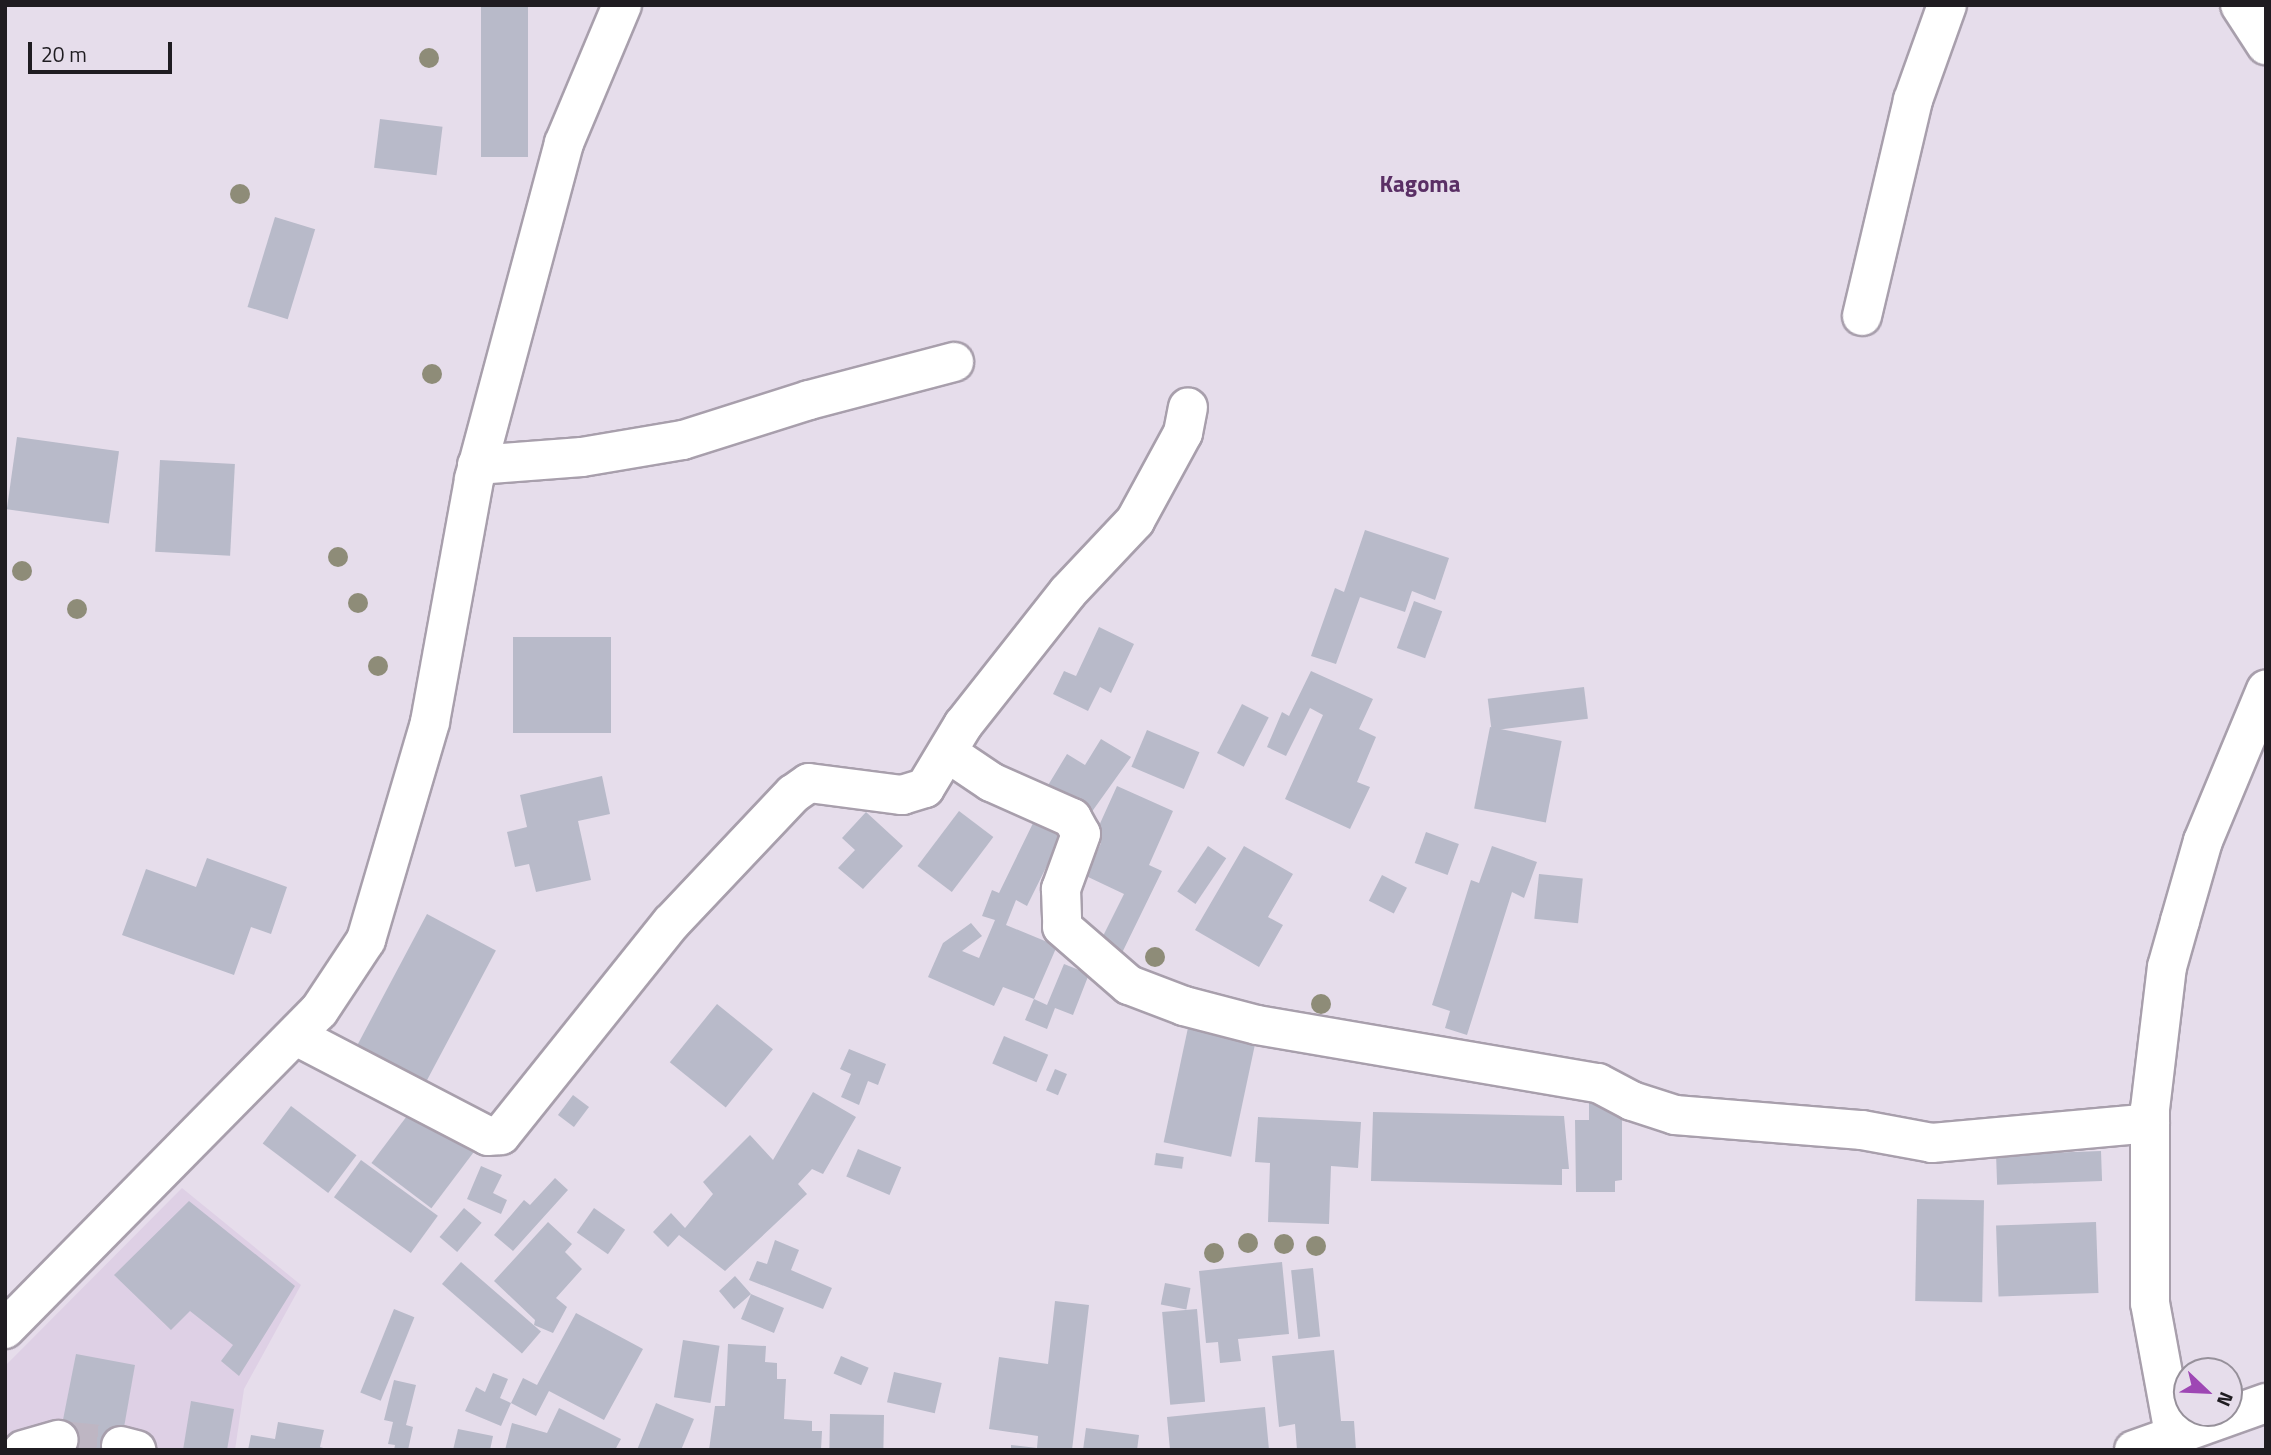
<!DOCTYPE html>
<html>
<head>
<meta charset="utf-8">
<style>
	body { margin:0 }
	#map { position:relative; width:2271px; height:1455px; overflow:hidden; background:#e6ddeb; font-family:"Titillium Web",sans-serif }
	div>[style] { position:absolute }
	[style*='--x'] { left:calc(var(--x)*1px); top:calc(var(--y)*1px); width:calc(var(--w)*1px); rotate:calc(var(--a)*1deg) }
	.built>* { inset:0; background:#ded0e5 }
	.building>* { inset:0; background:#b8bac9; transform-origin:0 0 }
	.minor-tunnel>* { height:38px; margin-top:-19px; transform-origin:0; background:repeating-linear-gradient(90deg,#beb6c3 0 38px,transparent 0 57px) }
	.roads { filter:drop-shadow(2px 0 #a89fac) drop-shadow(-2px 0 #a89fac) drop-shadow(0 2px #a89fac) drop-shadow(0 -2px #a89fac) }
	.minor>* { height:38px; margin:-19px; padding:0 19px; transform-origin:19px; border-radius:19px; background:#fff }
	.major>* { height:38px; margin:-19px; padding:0 19px; transform-origin:19px; border-radius:19px; background:#fff }
	.trees>* { width:20px; height:20px; margin:-10px; border-radius:50%; background:#8e8c78 }
	span { translate:-50% -50%; white-space:nowrap; text-align:center; line-height:1.15; -webkit-text-stroke:7px #e6ddeb; paint-order:stroke }
	.quarter-label { font-size:23px; color:#5a2f65; font-weight:700 }
	.frame { position:absolute; inset:0; border:7px solid #1f1c21; pointer-events:none }
	.north { position:absolute; left:2173px; top:1357px; width:70px; height:70px; box-sizing:border-box; background:#e6ddeb; border:2px solid #96909a; border-radius:50%; rotate:113deg; font-size:19px; font-weight:700; line-height:28px; text-align:center; color:#1f1c21 }
	.north::after { content:''; display:block; margin:auto; width:24px; height:32px; background:#9e47b4; clip-path:polygon(50% 0,100% 100%,50% 72%,0 100%) }
	.scale { position:absolute; left:28px; top:42px; width:144px; height:32px; box-sizing:border-box; border:4px solid #1f1c21; border-top:0; padding-left:9px; font-size:21px; line-height:24px; white-space:nowrap; color:#1f1c21; -webkit-text-stroke:5px #e6ddeb; paint-order:stroke }
</style>
</head>
<body>
<div id="map">
	<div class="built">
		<i style="clip-path:polygon(182px 1188px,301px 1285px,244px 1389px,235px 1450px,5px 1450px,5px 1366px)"></i>
	</div>
	<div class="building">
		<i style="left:481px;top:5px;width:47px;height:152px"></i>
		<i style="left:380px;top:119px;width:63px;height:49px;rotate:7deg"></i>
		<i style="left:275px;top:217px;width:42px;height:94px;rotate:17deg"></i>
		<i style="left:17px;top:437px;width:103px;height:73px;rotate:8deg"></i>
		<i style="left:160px;top:460px;width:75px;height:92px;rotate:3deg"></i>
		<i style="clip-path:polygon(1365px 530px,1449px 558px,1435px 600px,1412px 591px,1405px 612px,1360px 597px,1336px 664px,1311px 656px,1335px 588px,1344px 592px)"></i>
		<i style="left:1414px;top:601px;width:30px;height:50px;rotate:20deg"></i>
		<i style="clip-path:polygon(1099px 627px,1134px 644px,1111px 693px,1100px 687px,1088px 711px,1053px 694px,1064px 671px,1076px 676px)"></i>
		<i style="left:513px;top:637px;width:98px;height:96px"></i>
		<i style="clip-path:polygon(1311px 671px,1373px 699px,1359px 729px,1376px 737px,1357px 782px,1370px 787px,1350px 829px,1285px 799px,1323px 715px,1310px 708px,1286px 756px,1267px 747px,1282px 712px,1289px 716px)"></i>
		<i style="left:1584px;top:687px;width:32px;height:97px;rotate:83deg"></i>
		<i style="left:1242px;top:704px;width:30px;height:55px;rotate:27deg"></i>
		<i style="left:1490px;top:727px;width:73px;height:83px;rotate:11deg"></i>
		<i style="left:1147px;top:730px;width:57px;height:40px;rotate:23deg"></i>
		<i style="clip-path:polygon(1101px 739px,1131px 757px,1091px 813px,1047px 787px,1067px 754px,1085px 765px)"></i>
		<i style="clip-path:polygon(602px 776px,610px 814px,578px 821px,591px 880px,536px 892px,529px 864px,515px 867px,507px 832px,527px 827px,520px 795px)"></i>
		<i style="clip-path:polygon(1117px 786px,1173px 811px,1149px 865px,1162px 871px,1120px 957px,1098px 946px,1124px 894px,1086px 876px,1101px 843px,1093px 839px)"></i>
		<i style="left:959px;top:811px;width:43px;height:69px;rotate:37deg"></i>
		<i style="clip-path:polygon(866px 812px,903px 846px,863px 889px,838px 868px,855px 850px,842px 838px)"></i>
		<i style="clip-path:polygon(1036px 817px,1064px 831px,1027px 906px,1016px 900px,1006px 925px,1057px 946px,1034px 999px,1003px 987px,994px 1006px,928px 977px,943px 943px,971px 923px,982px 936px,962px 951px,979px 958px,995px 920px,982px 916px,992px 890px,999px 893px)"></i>
		<i style="left:1426px;top:832px;width:35px;height:33px;rotate:20deg"></i>
		<i style="left:1208px;top:846px;width:22px;height:55px;rotate:34deg"></i>
		<i style="clip-path:polygon(1244px 846px,1293px 874px,1268px 917px,1283px 925px,1259px 967px,1195px 930px)"></i>
		<i style="clip-path:polygon(1492px 846px,1537px 862px,1524px 898px,1512px 892px,1467px 1035px,1445px 1028px,1450px 1011px,1432px 1005px,1471px 880px,1479px 883px)"></i>
		<i style="clip-path:polygon(207px 858px,287px 887px,271px 934px,251px 927px,234px 975px,122px 935px,146px 869px,196px 887px)"></i>
		<i style="left:1539px;top:874px;width:44px;height:45px;rotate:6deg"></i>
		<i style="left:1382px;top:875px;width:28px;height:29px;rotate:27deg"></i>
		<i style="left:427px;top:914px;width:78px;height:159px;rotate:28deg"></i>
		<i style="clip-path:polygon(1064px 964px,1089px 974px,1073px 1015px,1055px 1008px,1047px 1029px,1025px 1020px,1034px 999px,1047px 1005px)"></i>
		<i style="left:717px;top:1004px;width:72px;height:75px;rotate:39deg"></i>
		<i style="left:1189px;top:1023px;width:69px;height:122px;rotate:12deg"></i>
		<i style="left:1004px;top:1036px;width:48px;height:30px;rotate:23deg"></i>
		<i style="clip-path:polygon(849px 1049px,886px 1064px,878px 1085px,868px 1081px,859px 1105px,841px 1097px,851px 1074px,840px 1069px)"></i>
		<i style="left:1055px;top:1069px;width:13px;height:23px;rotate:23deg"></i>
		<i style="clip-path:polygon(813px 1092px,856px 1117px,823px 1174px,812px 1169px,798px 1184px,807px 1194px,725px 1271px,679px 1235px,668px 1247px,653px 1232px,671px 1213px,685px 1228px,713px 1194px,703px 1182px,750px 1135px,773px 1160px)"></i>
		<i style="left:573px;top:1095px;width:20px;height:25px;rotate:37deg"></i>
		<i style="clip-path:polygon(1589px 1101px,1622px 1102px,1622px 1180px,1615px 1181px,1615px 1192px,1576px 1192px,1575px 1120px,1589px 1120px)"></i>
		<i style="left:416px;top:1104px;width:75px;height:74px;rotate:37deg"></i>
		<i style="left:291px;top:1106px;width:82px;height:47px;rotate:37deg"></i>
		<i style="clip-path:polygon(1373px 1112px,1564px 1116px,1569px 1169px,1562px 1169px,1562px 1185px,1371px 1181px)"></i>
		<i style="clip-path:polygon(1258px 1117px,1361px 1122px,1358px 1168px,1331px 1166px,1329px 1224px,1268px 1222px,1270px 1163px,1255px 1162px)"></i>
		<i style="left:858px;top:1149px;width:47px;height:30px;rotate:23deg"></i>
		<i style="left:2101px;top:1151px;width:30px;height:105px;rotate:88deg"></i>
		<i style="left:1156px;top:1153px;width:28px;height:12px;rotate:8deg"></i>
		<i style="left:361px;top:1160px;width:95px;height:46px;rotate:36deg"></i>
		<i style="clip-path:polygon(481px 1166px,502px 1175px,493px 1193px,507px 1200px,501px 1214px,467px 1199px)"></i>
		<i style="clip-path:polygon(555px 1178px,568px 1190px,513px 1251px,494px 1235px,524px 1200px,530px 1205px)"></i>
		<i style="left:1917px;top:1199px;width:67px;height:102px;rotate:1deg"></i>
		<i style="clip-path:polygon(189px 1201px,295px 1286px,239px 1376px,221px 1361px,233px 1345px,190px 1311px,171px 1330px,114px 1275px)"></i>
		<i style="left:464px;top:1208px;width:23px;height:38px;rotate:40deg"></i>
		<i style="left:594px;top:1208px;width:38px;height:30px;rotate:35deg"></i>
		<i style="clip-path:polygon(548px 1222px,572px 1244px,565px 1252px,582px 1269px,556px 1298px,567px 1307px,553px 1333px,534px 1325px,535px 1320px,494px 1281px)"></i>
		<i style="left:2096px;top:1222px;width:71px;height:100px;rotate:88deg"></i>
		<i style="clip-path:polygon(775px 1240px,799px 1250px,791px 1270px,832px 1288px,823px 1309px,749px 1280px,757px 1261px,767px 1264px)"></i>
		<i style="left:461px;top:1262px;width:106px;height:29px;rotate:41deg"></i>
		<i style="clip-path:polygon(1282px 1262px,1289px 1334px,1238px 1339px,1241px 1361px,1220px 1363px,1218px 1342px,1206px 1343px,1199px 1271px)"></i>
		<i style="left:1313px;top:1268px;width:69px;height:22px;rotate:84deg"></i>
		<i style="clip-path:polygon(735px 1276px,751px 1294px,784px 1308px,774px 1333px,741px 1319px,751px 1294px,734px 1309px,719px 1291px)"></i>
		<i style="left:1165px;top:1283px;width:26px;height:22px;rotate:11deg"></i>
		<i style="clip-path:polygon(1055px 1301px,1089px 1305px,1072px 1450px,1011px 1450px,1011px 1445px,1037px 1448px,1038px 1436px,989px 1429px,999px 1357px,1048px 1364px)"></i>
		<i style="left:394px;top:1309px;width:22px;height:90px;rotate:22deg"></i>
		<i style="left:1197px;top:1309px;width:93px;height:35px;rotate:85deg"></i>
		<i style="clip-path:polygon(576px 1313px,643px 1349px,604px 1420px,549px 1391px,536px 1416px,511px 1403px,523px 1378px,537px 1385px)"></i>
		<i style="left:683px;top:1340px;width:37px;height:58px;rotate:9deg"></i>
		<i style="clip-path:polygon(728px 1344px,766px 1346px,765px 1362px,777px 1363px,777px 1379px,786px 1379px,784px 1419px,812px 1421px,812px 1431px,822px 1431px,821px 1450px,709px 1450px,715px 1406px,725px 1406px)"></i>
		<i style="clip-path:polygon(1334px 1350px,1341px 1421px,1354px 1421px,1356px 1450px,1297px 1450px,1295px 1424px,1279px 1427px,1272px 1356px)"></i>
		<i style="clip-path:polygon(76px 1354px,135px 1365px,120px 1450px,57px 1450px)"></i>
		<i style="left:841px;top:1356px;width:30px;height:19px;rotate:23deg"></i>
		<i style="left:894px;top:1372px;width:49px;height:31px;rotate:13deg"></i>
		<i style="clip-path:polygon(493px 1373px,508px 1379px,500px 1398px,511px 1403px,501px 1426px,465px 1411px,476px 1387px,485px 1392px)"></i>
		<i style="clip-path:polygon(394px 1380px,416px 1385px,406px 1425px,413px 1427px,408px 1450px,394px 1450px,395px 1445px,388px 1444px,393px 1422px,384px 1420px)"></i>
		<i style="clip-path:polygon(191px 1401px,234px 1409px,227px 1450px,183px 1450px)"></i>
		<i style="clip-path:polygon(656px 1403px,694px 1419px,681px 1450px,637px 1450px)"></i>
		<i style="clip-path:polygon(1265px 1407px,1269px 1450px,1170px 1450px,1167px 1417px)"></i>
		<i style="clip-path:polygon(559px 1408px,621px 1439px,615px 1450px,505px 1450px,512px 1423px,547px 1433px)"></i>
		<i style="left:830px;top:1414px;width:54px;height:36px;rotate:1deg"></i>
		<i style="clip-path:polygon(278px 1422px,324px 1430px,320px 1447px,330px 1450px,248px 1450px,251px 1435px,275px 1439px)"></i>
		<i style="clip-path:polygon(1086px 1428px,1139px 1435px,1137px 1450px,1083px 1450px)"></i>
		<i style="clip-path:polygon(458px 1429px,493px 1436px,490px 1450px,453px 1450px)"></i>
	</div>
	<div class="minor-tunnel">
		<i style="--x:59;--y:1440;--w:62;--a:5.5"></i>
	</div>
	<div class="roads">
		<div class="minor">
			<i style="--x:2240;--y:5;--w:48;--a:57"></i>
			<i style="--x:1862;--y:316;--w:222;--a:-76.7"></i>
			<i style="--x:1913;--y:100;--w:101;--a:-70.3"></i>
			<i style="--x:477;--y:465;--w:105;--a:-4.4"></i>
			<i style="--x:582;--y:457;--w:102;--a:-9.6"></i>
			<i style="--x:683;--y:440;--w:132;--a:-17.6"></i>
			<i style="--x:809;--y:400;--w:150;--a:-14.7"></i>
			<i style="--x:948;--y:753;--w:52;--a:34"></i>
			<i style="--x:991;--y:782;--w:89;--a:24"></i>
			<i style="--x:1072;--y:818;--w:18;--a:61"></i>
			<i style="--x:1081;--y:834;--w:59;--a:110"></i>
			<i style="--x:1061;--y:889;--w:38;--a:88"></i>
			<i style="--x:1062;--y:927;--w:89;--a:40.9"></i>
			<i style="--x:1129;--y:985;--w:59;--a:20.9"></i>
			<i style="--x:1184;--y:1006;--w:75;--a:14.6"></i>
			<i style="--x:1257;--y:1025;--w:346;--a:9.7"></i>
			<i style="--x:1598;--y:1083;--w:38;--a:28"></i>
			<i style="--x:1632;--y:1101;--w:45;--a:18"></i>
			<i style="--x:1675;--y:1115;--w:188;--a:4.6"></i>
			<i style="--x:1862;--y:1130;--w:71;--a:10.5"></i>
			<i style="--x:1932;--y:1143;--w:219;--a:-5.2"></i>
			<i style="--x:296;--y:1036;--w:216;--a:27.5"></i>
			<i style="--x:488;--y:1136;--w:13;--a:-4"></i>
			<i style="--x:501;--y:1135;--w:272;--a:-51.3"></i>
			<i style="--x:671;--y:923;--w:178;--a:-46.6"></i>
			<i style="--x:793;--y:794;--w:19;--a:-35"></i>
			<i style="--x:809;--y:783;--w:94;--a:7.4"></i>
			<i style="--x:902;--y:795;--w:24;--a:-17"></i>
			<i style="--x:925;--y:788;--w:74;--a:-58.9"></i>
			<i style="--x:963;--y:725;--w:169;--a:-51.7"></i>
			<i style="--x:1068;--y:592;--w:98;--a:-46.7"></i>
			<i style="--x:1135;--y:521;--w:100;--a:-61.4"></i>
			<i style="--x:1183;--y:433;--w:26;--a:-79"></i>
			<i style="--x:5;--y:1329;--w:447;--a:-45.4"></i>
			<i style="--x:319;--y:1011;--w:85;--a:-56.5"></i>
			<i style="--x:366;--y:940;--w:227;--a:-73.6"></i>
			<i style="--x:430;--y:722;--w:247;--a:-79.7"></i>
			<i style="--x:474;--y:479;--w:348;--a:-75"></i>
			<i style="--x:564;--y:143;--w:150;--a:-67.2"></i>
			<i style="--x:121;--y:1446;--w:16;--a:15"></i>
			<i style="--x:23;--y:1450;--w:37;--a:-16"></i>
			<i style="--x:2177;--y:1450;--w:149;--a:-100.4"></i>
			<i style="--x:2150;--y:1303;--w:194;--a:-90"></i>
			<i style="--x:2150;--y:1109;--w:143;--a:-83.2"></i>
			<i style="--x:2167;--y:967;--w:48;--a:-74.2"></i>
			<i style="--x:2180;--y:921;--w:83;--a:-74"></i>
			<i style="--x:2203;--y:841;--w:164;--a:-67.4"></i>
		</div>
		<div class="major">
			<i style="--x:2134;--y:1450;--w:140;--a:-19.6"></i>
		</div>
	</div>
	<div class="trees">
		<i style="left:429px;top:58px"></i>
		<i style="left:240px;top:194px"></i>
		<i style="left:432px;top:374px"></i>
		<i style="left:338px;top:557px"></i>
		<i style="left:22px;top:571px"></i>
		<i style="left:358px;top:603px"></i>
		<i style="left:77px;top:609px"></i>
		<i style="left:378px;top:666px"></i>
		<i style="left:1155px;top:957px"></i>
		<i style="left:1321px;top:1004px"></i>
		<i style="left:1248px;top:1243px"></i>
		<i style="left:1284px;top:1244px"></i>
		<i style="left:1316px;top:1246px"></i>
		<i style="left:1214px;top:1253px"></i>
	</div>
	<div class="quarter-label">
		<span style="left:1420px;top:184px">Kagoma</span>
	</div>
	<div class="frame"></div>
	<div class="north">N</div>
	<div class="scale">20 m</div>
</div>
</body>
</html>
